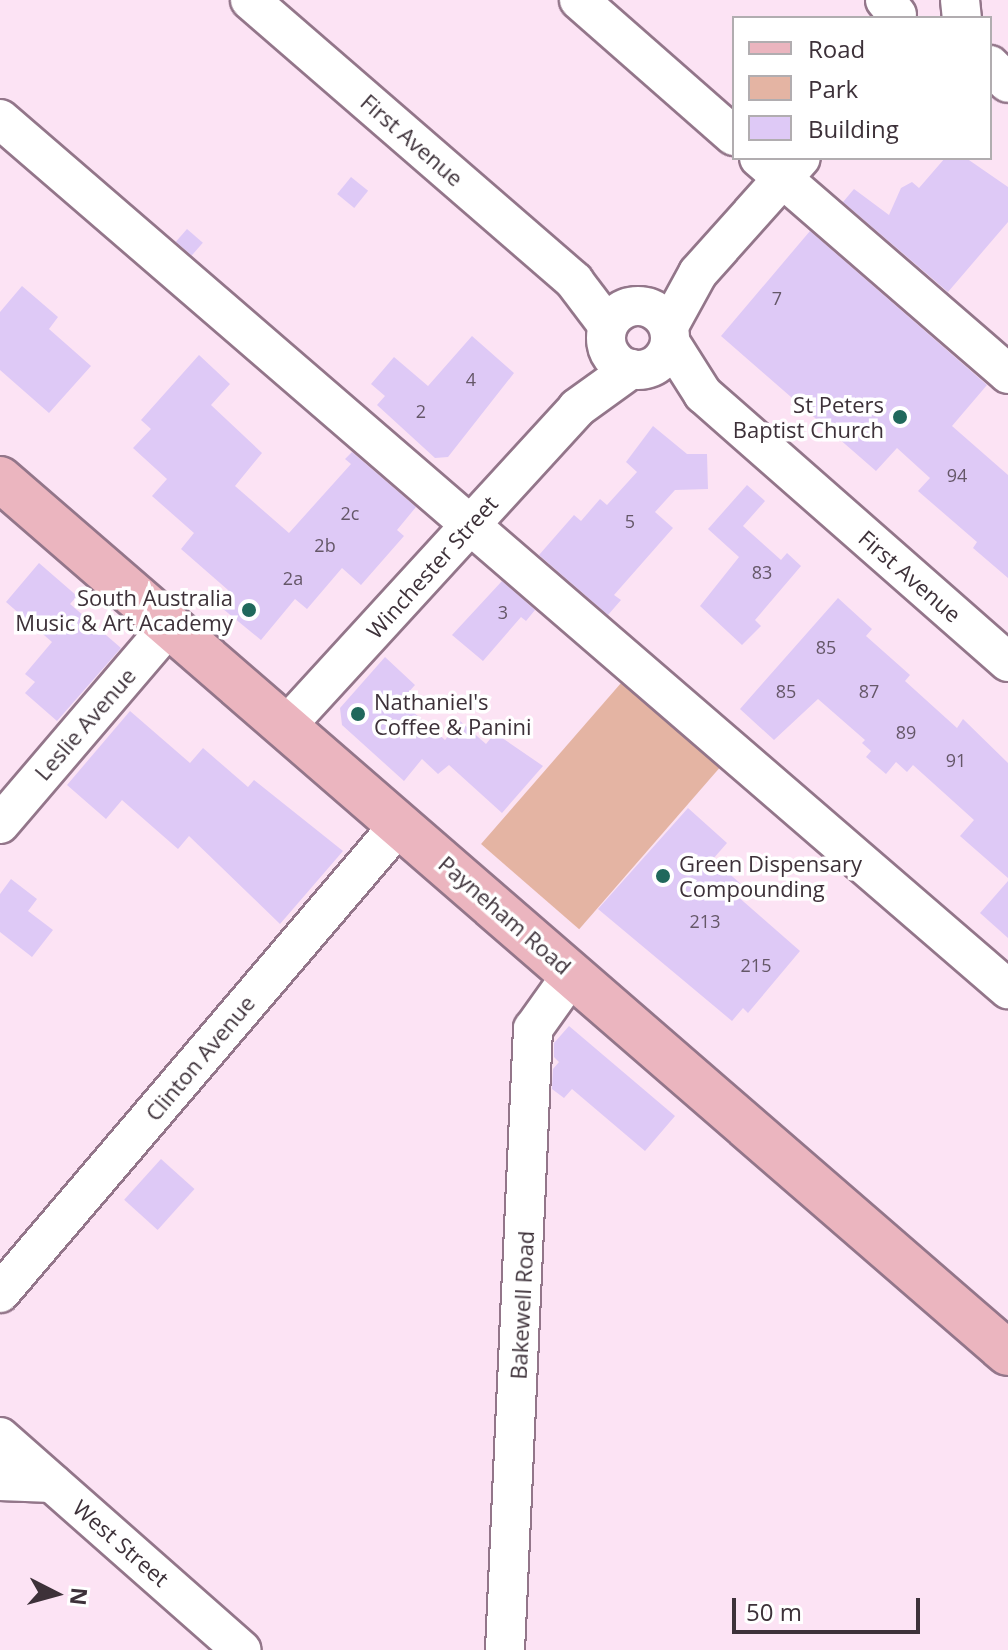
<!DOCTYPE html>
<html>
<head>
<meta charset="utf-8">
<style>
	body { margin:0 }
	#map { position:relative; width:1008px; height:1650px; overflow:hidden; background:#fce3f4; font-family:"Open Sans",sans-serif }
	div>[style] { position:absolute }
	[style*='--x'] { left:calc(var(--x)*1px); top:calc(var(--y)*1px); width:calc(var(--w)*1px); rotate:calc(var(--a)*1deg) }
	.green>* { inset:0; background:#e4b4a3; transform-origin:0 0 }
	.building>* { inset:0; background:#dec9f6; transform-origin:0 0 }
	.roads { filter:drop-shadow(2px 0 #93768a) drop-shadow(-2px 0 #93768a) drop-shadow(0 2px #93768a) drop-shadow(0 -2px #93768a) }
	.minor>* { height:38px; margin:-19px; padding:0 19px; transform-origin:19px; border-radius:19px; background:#fff }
	.minor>.ring { margin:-19px; padding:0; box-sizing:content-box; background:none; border:38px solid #fff; border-radius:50% }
	.major>* { height:44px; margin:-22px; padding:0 22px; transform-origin:22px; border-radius:22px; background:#ebb5bf }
	.dots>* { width:22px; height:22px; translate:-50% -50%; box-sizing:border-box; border:4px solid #fff; border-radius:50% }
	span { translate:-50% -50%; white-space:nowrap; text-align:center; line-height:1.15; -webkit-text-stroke:7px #fff; paint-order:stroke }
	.number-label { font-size:18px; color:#655768 }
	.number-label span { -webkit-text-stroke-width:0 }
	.street-label { font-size:22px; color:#3d3139 }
	.poi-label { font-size:22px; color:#3d3139 }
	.right { translate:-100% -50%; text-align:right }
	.left { translate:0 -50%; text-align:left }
	.legend { position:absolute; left:732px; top:16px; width:260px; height:144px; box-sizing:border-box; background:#fff; border:2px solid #b1adb0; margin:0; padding:10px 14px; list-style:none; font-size:24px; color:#3d3139 }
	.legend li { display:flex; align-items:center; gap:16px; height:40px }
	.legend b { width:40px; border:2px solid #b1adb0 }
	.north { position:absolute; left:16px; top:1554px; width:80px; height:80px; -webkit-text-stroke:6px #fff; paint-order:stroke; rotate:96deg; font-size:22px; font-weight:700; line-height:32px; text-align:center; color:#3d3139 }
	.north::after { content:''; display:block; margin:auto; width:28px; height:36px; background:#3d3139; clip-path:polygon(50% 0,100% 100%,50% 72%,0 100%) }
	.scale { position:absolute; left:732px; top:1598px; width:188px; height:36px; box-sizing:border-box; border:4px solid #3d3139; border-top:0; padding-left:10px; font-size:24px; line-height:28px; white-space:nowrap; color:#3d3139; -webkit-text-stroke:6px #fff; paint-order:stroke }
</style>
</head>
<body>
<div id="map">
	<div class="green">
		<i style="left:628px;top:675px;width:130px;height:224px;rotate:41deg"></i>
	</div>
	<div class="building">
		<i style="clip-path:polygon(945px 158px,966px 158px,1008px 187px,1008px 222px,948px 292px,843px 202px,854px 189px,889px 215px,901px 188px,912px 182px,919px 188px)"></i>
		<i style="left:351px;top:177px;width:22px;height:22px;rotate:39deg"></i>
		<i style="left:187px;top:229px;width:21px;height:17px;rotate:41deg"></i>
		<i style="clip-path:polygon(810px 231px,987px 385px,952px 426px,1008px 475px,1008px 578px,973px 548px,977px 542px,918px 491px,930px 478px,897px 448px,876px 471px,721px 336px)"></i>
		<i style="clip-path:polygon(22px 286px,58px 317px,49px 329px,91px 366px,49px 413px,0 370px,0 312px)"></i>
		<i style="clip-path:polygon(472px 336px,514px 373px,448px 457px,435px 458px,377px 405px,385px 396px,371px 384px,394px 357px,428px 386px)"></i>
		<i style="clip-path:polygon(199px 355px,230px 384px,211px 405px,262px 453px,235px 486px,289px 533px,351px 464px,345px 459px,352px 452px,416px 507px,397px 530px,404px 536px,361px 585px,342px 568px,307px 609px,295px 599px,261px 640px,217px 604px,228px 590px,181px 549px,194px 533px,152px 496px,167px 479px,133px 448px,151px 429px,141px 420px)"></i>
		<i style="clip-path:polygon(653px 426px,687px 454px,707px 454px,708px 489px,675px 490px,655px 512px,673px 528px,614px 595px,621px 600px,608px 615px,539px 555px,574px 515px,581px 521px,600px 499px,607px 505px,637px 472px,626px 462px)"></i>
		<i style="clip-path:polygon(747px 485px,765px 501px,743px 526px,781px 560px,787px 553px,801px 566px,755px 620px,761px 626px,742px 645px,700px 606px,739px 557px,708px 529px)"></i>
		<i style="clip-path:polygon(39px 563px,77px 596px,70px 604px,121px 648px,57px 721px,25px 693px,35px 682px,25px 674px,52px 642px,6px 602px)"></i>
		<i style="clip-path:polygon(502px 581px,535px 610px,526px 621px,521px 617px,483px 661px,452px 635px)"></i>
		<i style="clip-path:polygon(838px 598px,872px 629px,866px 636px,910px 675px,905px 681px,957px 728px,963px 719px,1008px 763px,1008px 878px,960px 836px,974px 820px,913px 765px,907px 772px,896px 762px,886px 774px,866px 757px,871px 751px,862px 743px,865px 740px,818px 699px,774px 740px,740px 709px)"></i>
		<i style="clip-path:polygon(385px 657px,415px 685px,406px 695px,417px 705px,412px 711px,445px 740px,460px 721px,486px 744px,495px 733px,543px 766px,502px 813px,449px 765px,438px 774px,422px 759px,404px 781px,342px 725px,340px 708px)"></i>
		<i style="clip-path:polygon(130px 711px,190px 763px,203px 748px,248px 787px,254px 780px,343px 851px,280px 924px,189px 836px,178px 849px,122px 800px,106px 819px,67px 785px)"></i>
		<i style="clip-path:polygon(688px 808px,727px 843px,713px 859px,743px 886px,736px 895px,800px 951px,748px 1013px,743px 1008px,732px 1021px,598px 909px)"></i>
		<i style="clip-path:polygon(11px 879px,37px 899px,28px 911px,53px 930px,32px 957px,0 932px,0 894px)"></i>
		<i style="clip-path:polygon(1008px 881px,1008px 938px,980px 913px)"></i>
		<i style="clip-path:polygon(569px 1026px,675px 1116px,645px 1151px,572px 1089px,564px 1098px,552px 1089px,553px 1069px,559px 1062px,554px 1057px,554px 1043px)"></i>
		<i style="left:161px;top:1159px;width:45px;height:55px;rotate:42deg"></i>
	</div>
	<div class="roads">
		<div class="minor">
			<i style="--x:250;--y:0;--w:429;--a:40.9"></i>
			<i style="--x:574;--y:281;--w:56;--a:52.9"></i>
			<i style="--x:579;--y:0;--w:206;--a:41.3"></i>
			<i style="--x:885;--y:0;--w:19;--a:51"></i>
			<i style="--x:960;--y:0;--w:18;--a:84"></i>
			<i style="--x:990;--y:65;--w:25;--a:45"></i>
			<i style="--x:0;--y:119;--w:1332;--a:40.8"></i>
			<i style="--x:759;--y:158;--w:330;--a:40.9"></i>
			<i class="ring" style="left:606px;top:306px;width:26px;height:26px"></i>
			<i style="--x:669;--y:326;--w:60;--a:-61.3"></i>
			<i style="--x:698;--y:273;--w:154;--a:-48.2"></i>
			<i style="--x:670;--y:342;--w:62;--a:57.6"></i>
			<i style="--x:703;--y:394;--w:406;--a:41.3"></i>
			<i style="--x:287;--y:725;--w:430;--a:-47.5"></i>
			<i style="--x:577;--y:408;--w:67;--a:-35.8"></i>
			<i style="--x:0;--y:824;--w:262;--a:-49.5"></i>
			<i style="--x:0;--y:1293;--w:616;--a:-49.54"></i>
			<i style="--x:0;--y:1437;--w:322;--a:41.4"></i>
			<i style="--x:0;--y:1481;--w:52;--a:2.2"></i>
			<i style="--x:505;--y:1650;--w:622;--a:-87.42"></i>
			<i style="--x:533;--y:1029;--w:69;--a:-54.5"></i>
		</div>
		<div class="major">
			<i style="--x:0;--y:479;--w:1334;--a:40.93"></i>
		</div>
	</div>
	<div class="dots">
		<i style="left:900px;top:417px;background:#20685c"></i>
		<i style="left:249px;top:610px;background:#20685c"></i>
		<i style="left:358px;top:714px;background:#20685c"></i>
		<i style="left:663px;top:876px;background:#20685c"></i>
	</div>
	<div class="number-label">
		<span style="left:777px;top:298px">7</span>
		<span style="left:471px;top:379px">4</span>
		<span style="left:421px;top:411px">2</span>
		<span style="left:957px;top:475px">94</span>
		<span style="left:350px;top:513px">2c</span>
		<span style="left:630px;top:521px">5</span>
		<span style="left:325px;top:545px">2b</span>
		<span style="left:762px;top:572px">83</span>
		<span style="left:293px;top:578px">2a</span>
		<span style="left:503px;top:612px">3</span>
		<span style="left:826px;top:647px">85</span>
		<span style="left:786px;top:691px">85</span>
		<span style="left:869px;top:691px">87</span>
		<span style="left:906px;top:732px">89</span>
		<span style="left:956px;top:760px">91</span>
		<span style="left:705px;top:921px">213</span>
		<span style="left:756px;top:965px">215</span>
	</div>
	<div class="street-label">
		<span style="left:412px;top:140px;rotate:41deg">First Avenue</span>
		<span style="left:432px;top:567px;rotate:-48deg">Winchester Street</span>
		<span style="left:910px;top:576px;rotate:41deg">First Avenue</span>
		<span style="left:85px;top:724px;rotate:-49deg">Leslie Avenue</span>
		<span style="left:505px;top:915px;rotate:41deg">Payneham Road</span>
		<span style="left:200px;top:1058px;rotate:-50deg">Clinton Avenue</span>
		<span style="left:522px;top:1305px;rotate:-87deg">Bakewell Road</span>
		<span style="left:121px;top:1543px;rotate:41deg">West Street</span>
	</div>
	<div class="poi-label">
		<span class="right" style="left:884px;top:417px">St Peters<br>Baptist Church</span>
		<span class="right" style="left:233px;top:610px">South Australia<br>Music &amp; Art Academy</span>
		<span class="left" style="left:374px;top:714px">Nathaniel's<br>Coffee &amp; Panini</span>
		<span class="left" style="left:679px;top:876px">Green Dispensary<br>Compounding</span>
	</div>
	<ul class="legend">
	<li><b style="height:10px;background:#ebb5bf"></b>Road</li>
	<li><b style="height:22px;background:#e4b4a3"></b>Park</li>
	<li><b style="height:22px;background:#dec9f6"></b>Building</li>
	</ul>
	<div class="north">N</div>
	<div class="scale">50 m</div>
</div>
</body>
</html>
